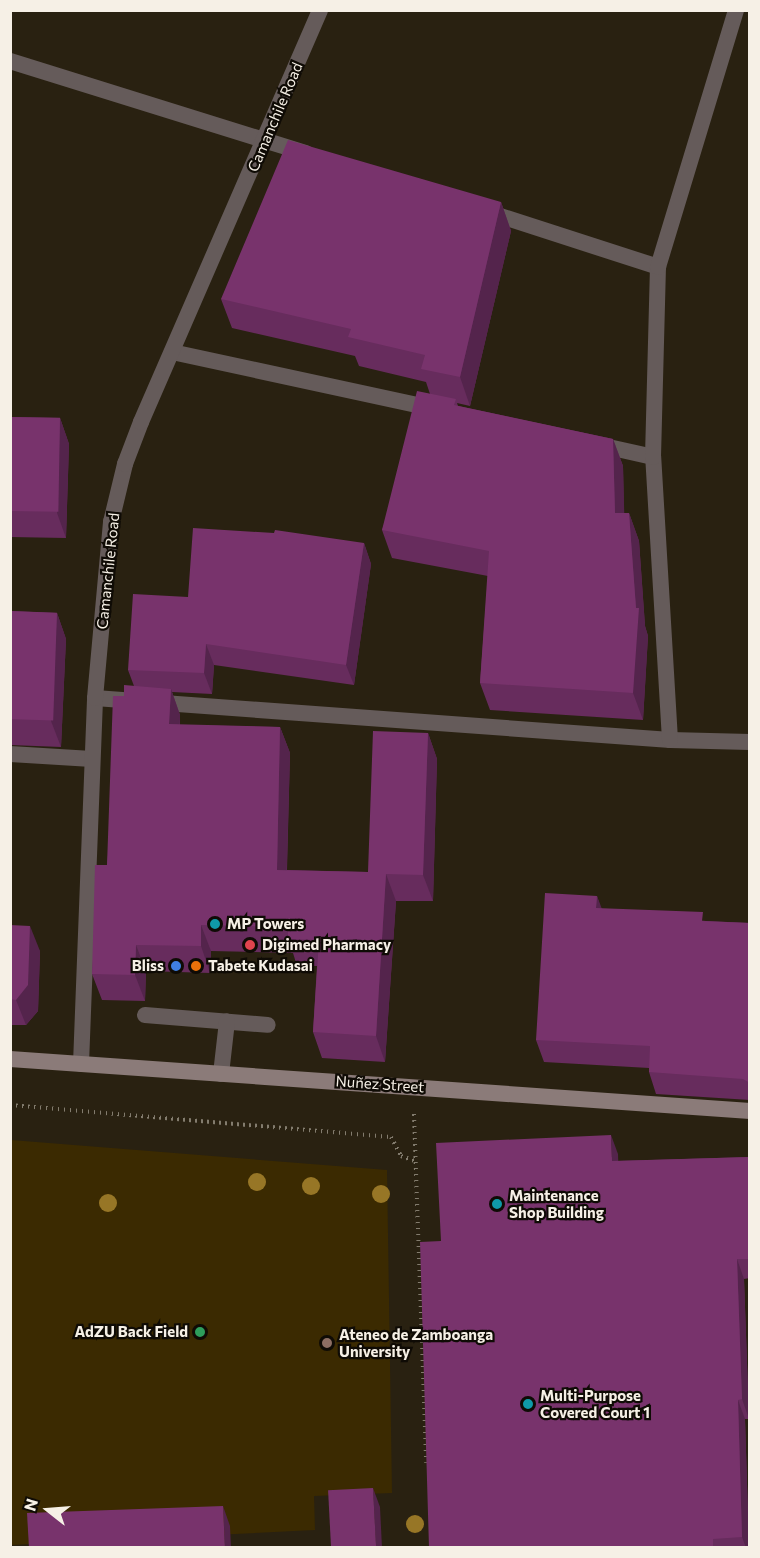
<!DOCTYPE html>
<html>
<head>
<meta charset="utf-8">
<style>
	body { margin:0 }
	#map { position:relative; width:760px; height:1558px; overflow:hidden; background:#292111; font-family:Commissioner,sans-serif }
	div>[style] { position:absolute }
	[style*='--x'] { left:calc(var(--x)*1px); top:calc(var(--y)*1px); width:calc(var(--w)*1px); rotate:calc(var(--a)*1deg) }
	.green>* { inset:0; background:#3b2a01 }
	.path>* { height:4px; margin-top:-2px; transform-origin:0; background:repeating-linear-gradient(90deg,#837c6e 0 1.5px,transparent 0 6px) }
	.service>* { height:16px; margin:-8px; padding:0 8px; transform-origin:8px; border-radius:8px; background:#655b5a }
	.minor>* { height:16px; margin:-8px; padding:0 8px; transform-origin:8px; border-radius:8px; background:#655b5a }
	.secondary>* { height:16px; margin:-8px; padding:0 8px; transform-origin:8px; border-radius:8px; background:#8b7b79 }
	.trees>* { width:18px; height:18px; margin:-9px; border-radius:50%; background:#977626 }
	.wall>* { inset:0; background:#672c5d }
	.shaded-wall>* { inset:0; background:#54244c }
	.building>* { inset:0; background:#78336c; transform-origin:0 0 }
	.dots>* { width:16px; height:16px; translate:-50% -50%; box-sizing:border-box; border:3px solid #0f0b05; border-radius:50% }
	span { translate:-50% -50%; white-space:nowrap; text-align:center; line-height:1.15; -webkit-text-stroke:4.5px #0f0b05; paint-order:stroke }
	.street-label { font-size:15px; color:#f6f0e6 }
	.poi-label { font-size:15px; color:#f6f0e6; font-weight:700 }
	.left { translate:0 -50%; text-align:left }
	.right { translate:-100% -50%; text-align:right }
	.frame { position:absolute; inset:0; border:12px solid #f6f0e6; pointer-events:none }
	.north { position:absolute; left:18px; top:1480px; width:60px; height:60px; -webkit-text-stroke:4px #0f0b05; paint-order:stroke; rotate:287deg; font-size:16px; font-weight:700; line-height:24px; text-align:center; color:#f6f0e6 }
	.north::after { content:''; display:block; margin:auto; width:21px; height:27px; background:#f6f0e6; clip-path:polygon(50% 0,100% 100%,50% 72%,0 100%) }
</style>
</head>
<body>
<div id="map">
	<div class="green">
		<i style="clip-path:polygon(11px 1140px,387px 1170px,392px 1493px,314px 1496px,315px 1530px,11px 1545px)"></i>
	</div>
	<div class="path">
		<i style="--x:10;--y:1105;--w:382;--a:4.8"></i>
		<i style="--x:391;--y:1137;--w:21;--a:62"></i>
		<i style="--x:401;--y:1156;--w:15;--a:20"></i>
		<i style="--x:414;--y:1114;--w:349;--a:88"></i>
	</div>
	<div class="service">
		<i style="--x:145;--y:1015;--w:123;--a:4.6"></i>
		<i style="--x:221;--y:1074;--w:53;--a:-83.5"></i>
	</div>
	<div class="minor">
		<i style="--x:10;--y:61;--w:310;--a:17.3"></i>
		<i style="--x:485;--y:211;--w:182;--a:17.9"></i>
		<i style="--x:172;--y:352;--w:269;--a:12.2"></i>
		<i style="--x:595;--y:444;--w:59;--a:12.6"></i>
		<i style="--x:95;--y:698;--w:577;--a:4.18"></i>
		<i style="--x:670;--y:740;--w:80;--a:1.4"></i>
		<i style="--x:670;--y:740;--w:284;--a:-93.4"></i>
		<i style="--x:653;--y:457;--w:190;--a:-88.5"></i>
		<i style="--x:658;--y:267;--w:269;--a:-73.1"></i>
		<i style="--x:10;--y:754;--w:82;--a:3.5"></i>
		<i style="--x:81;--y:1064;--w:366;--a:-87.8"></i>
		<i style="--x:95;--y:698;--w:177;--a:-84.8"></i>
		<i style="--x:111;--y:522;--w:60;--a:-76.4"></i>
		<i style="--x:125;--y:464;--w:45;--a:-69.1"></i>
		<i style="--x:141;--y:422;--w:449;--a:-66.5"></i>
	</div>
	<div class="secondary">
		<i style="--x:10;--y:1059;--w:742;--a:4.02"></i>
	</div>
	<div class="trees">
		<i style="left:257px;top:1182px"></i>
		<i style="left:311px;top:1186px"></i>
		<i style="left:381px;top:1194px"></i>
		<i style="left:108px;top:1203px"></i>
		<i style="left:415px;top:1524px"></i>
	</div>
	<div class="wall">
		<i style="clip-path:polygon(501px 202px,511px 231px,470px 406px,457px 403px,458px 406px,613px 439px,623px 466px,624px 513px,629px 513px,639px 541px,645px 626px,648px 636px,643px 720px,490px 710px,480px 683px,488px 576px,392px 558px,382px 530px,430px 394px,426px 382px,359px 366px,355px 356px,232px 328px,221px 299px)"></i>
		<i style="clip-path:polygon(10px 417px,60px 418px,69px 444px,66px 538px,10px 537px)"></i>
		<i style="clip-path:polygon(364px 543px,371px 564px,354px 685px,214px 665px,212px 694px,172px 692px,180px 715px,180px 725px,280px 727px,290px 753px,287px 870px,368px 872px,428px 733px,437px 759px,433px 901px,396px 901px,385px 1062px,322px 1058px,313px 1032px,317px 966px,297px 966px,293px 953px,211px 951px,210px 973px,146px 971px,145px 1001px,102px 1000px,92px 974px,107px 865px,124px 696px,134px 686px,128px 670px)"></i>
		<i style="clip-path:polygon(10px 611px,57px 613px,66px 639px,61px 747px,10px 745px)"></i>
		<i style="clip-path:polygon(597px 896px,601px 909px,706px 921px,750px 923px,750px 1100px,656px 1094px,649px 1072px,649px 1068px,544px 1062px,536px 1040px)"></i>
		<i style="clip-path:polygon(10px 925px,40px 951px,38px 1011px,26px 1025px,10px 1025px)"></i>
		<i style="clip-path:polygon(618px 1154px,618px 1161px,750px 1157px,750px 1278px,744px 1279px,749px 1419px,745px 1419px,749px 1548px,429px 1548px,441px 1241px)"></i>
	</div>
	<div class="shaded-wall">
		<i style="clip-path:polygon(501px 202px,511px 231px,470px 406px,460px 377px)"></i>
		<i style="clip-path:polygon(60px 418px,69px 444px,66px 538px,57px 513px)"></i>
		<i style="clip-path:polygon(613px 439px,623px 466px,625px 541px,615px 513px)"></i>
		<i style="clip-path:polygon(629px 513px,639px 541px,645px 626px,648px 636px,643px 720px,633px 693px,636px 608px)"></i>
		<i style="clip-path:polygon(364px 543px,371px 564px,354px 685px,346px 665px)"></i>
		<i style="clip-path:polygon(57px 613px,66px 639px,61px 747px,51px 721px)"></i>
		<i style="clip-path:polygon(206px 644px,214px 665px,212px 694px,204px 673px)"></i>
		<i style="clip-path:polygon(171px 689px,180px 715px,179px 750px,169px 724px)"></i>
		<i style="clip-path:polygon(280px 727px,290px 753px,286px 896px,277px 870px)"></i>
		<i style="clip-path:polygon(428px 733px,437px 759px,433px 901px,423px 875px)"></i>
		<i style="clip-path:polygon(386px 874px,396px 901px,385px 1062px,376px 1036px)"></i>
		<i style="clip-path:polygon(597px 896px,605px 917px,596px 908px)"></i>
		<i style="clip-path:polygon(201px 925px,211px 951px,210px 973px,201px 946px)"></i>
		<i style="clip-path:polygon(30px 926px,40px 951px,38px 1011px,26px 1025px,16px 1000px)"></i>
		<i style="clip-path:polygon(136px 945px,146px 971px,145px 1001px,135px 975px)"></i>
		<i style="clip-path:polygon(611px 1135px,618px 1154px,619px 1180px,612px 1161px)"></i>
		<i style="clip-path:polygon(737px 1259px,744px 1279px,749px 1419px,742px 1399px)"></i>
		<i style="clip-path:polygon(738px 1400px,745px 1419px,749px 1548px,746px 1548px,742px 1537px)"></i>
		<i style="clip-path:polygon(373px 1488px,380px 1507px,382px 1548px,376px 1548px)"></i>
		<i style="clip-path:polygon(223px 1506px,230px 1526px,231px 1548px,225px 1548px)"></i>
	</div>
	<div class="building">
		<i style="clip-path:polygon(288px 140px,501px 202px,460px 377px,421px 369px,425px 355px,348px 337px,351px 329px,221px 299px)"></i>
		<i style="clip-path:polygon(417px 391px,456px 399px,454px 405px,613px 439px,615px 513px,629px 513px,636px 608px,639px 608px,633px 693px,480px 683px,489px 551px,382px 530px)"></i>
		<i style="left:10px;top:417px;width:50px;height:94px;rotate:1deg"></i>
		<i style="clip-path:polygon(193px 528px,274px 533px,275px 530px,364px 543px,346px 665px,206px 644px,204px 673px,128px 670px,133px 594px,188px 597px)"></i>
		<i style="left:10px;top:611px;width:47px;height:108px;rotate:2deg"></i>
		<i style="clip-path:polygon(124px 685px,171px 689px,169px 724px,280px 727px,277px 870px,368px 872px,373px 731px,428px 733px,423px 875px,386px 874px,376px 1036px,313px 1032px,319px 940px,288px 939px,288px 927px,201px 925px,201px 946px,136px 945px,135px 975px,92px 974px,95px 865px,107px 865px,113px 696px,124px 696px)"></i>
		<i style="clip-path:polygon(545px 893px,597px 896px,596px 908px,703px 912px,702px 921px,750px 923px,750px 1083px,743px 1079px,649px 1072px,650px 1046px,536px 1040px)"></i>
		<i style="clip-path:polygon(10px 925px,30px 926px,28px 985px,16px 1000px,10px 999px)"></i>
		<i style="clip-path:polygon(611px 1135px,612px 1161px,750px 1157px,750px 1259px,737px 1259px,742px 1399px,738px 1400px,742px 1537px,713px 1539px,713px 1548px,429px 1548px,420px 1242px,441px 1241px,436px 1143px)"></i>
		<i style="left:373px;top:1488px;width:60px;height:45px;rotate:87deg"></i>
		<i style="clip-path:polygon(223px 1506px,225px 1548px,29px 1548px,27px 1513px)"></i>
	</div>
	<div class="dots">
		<i style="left:215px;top:924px;background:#0f9aa8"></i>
		<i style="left:250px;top:945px;background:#e0444e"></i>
		<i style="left:176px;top:966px;background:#3f7fe0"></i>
		<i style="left:196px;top:966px;background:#e8710a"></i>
		<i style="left:497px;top:1204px;background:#0f9aa8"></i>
		<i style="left:200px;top:1332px;background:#2e9e5b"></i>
		<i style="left:327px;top:1343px;background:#8d6e63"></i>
		<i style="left:528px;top:1404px;background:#0f9aa8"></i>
	</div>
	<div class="street-label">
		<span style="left:275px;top:117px;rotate:-67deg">Camanchile Road</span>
		<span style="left:108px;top:571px;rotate:-84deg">Camanchile Road</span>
		<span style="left:380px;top:1084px;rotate:4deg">Nuñez Street</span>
	</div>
	<div class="poi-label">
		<span class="left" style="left:227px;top:924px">MP Towers</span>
		<span class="left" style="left:262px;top:945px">Digimed Pharmacy</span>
		<span class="right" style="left:164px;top:966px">Bliss</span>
		<span class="left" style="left:208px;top:966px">Tabete Kudasai</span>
		<span class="left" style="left:509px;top:1204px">Maintenance<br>Shop Building</span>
		<span class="right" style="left:188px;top:1332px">AdZU Back Field</span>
		<span class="left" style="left:339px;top:1343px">Ateneo de Zamboanga<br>University</span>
		<span class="left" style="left:540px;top:1404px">Multi-Purpose<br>Covered Court 1</span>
	</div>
	<div class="frame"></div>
	<div class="north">N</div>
</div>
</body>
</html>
